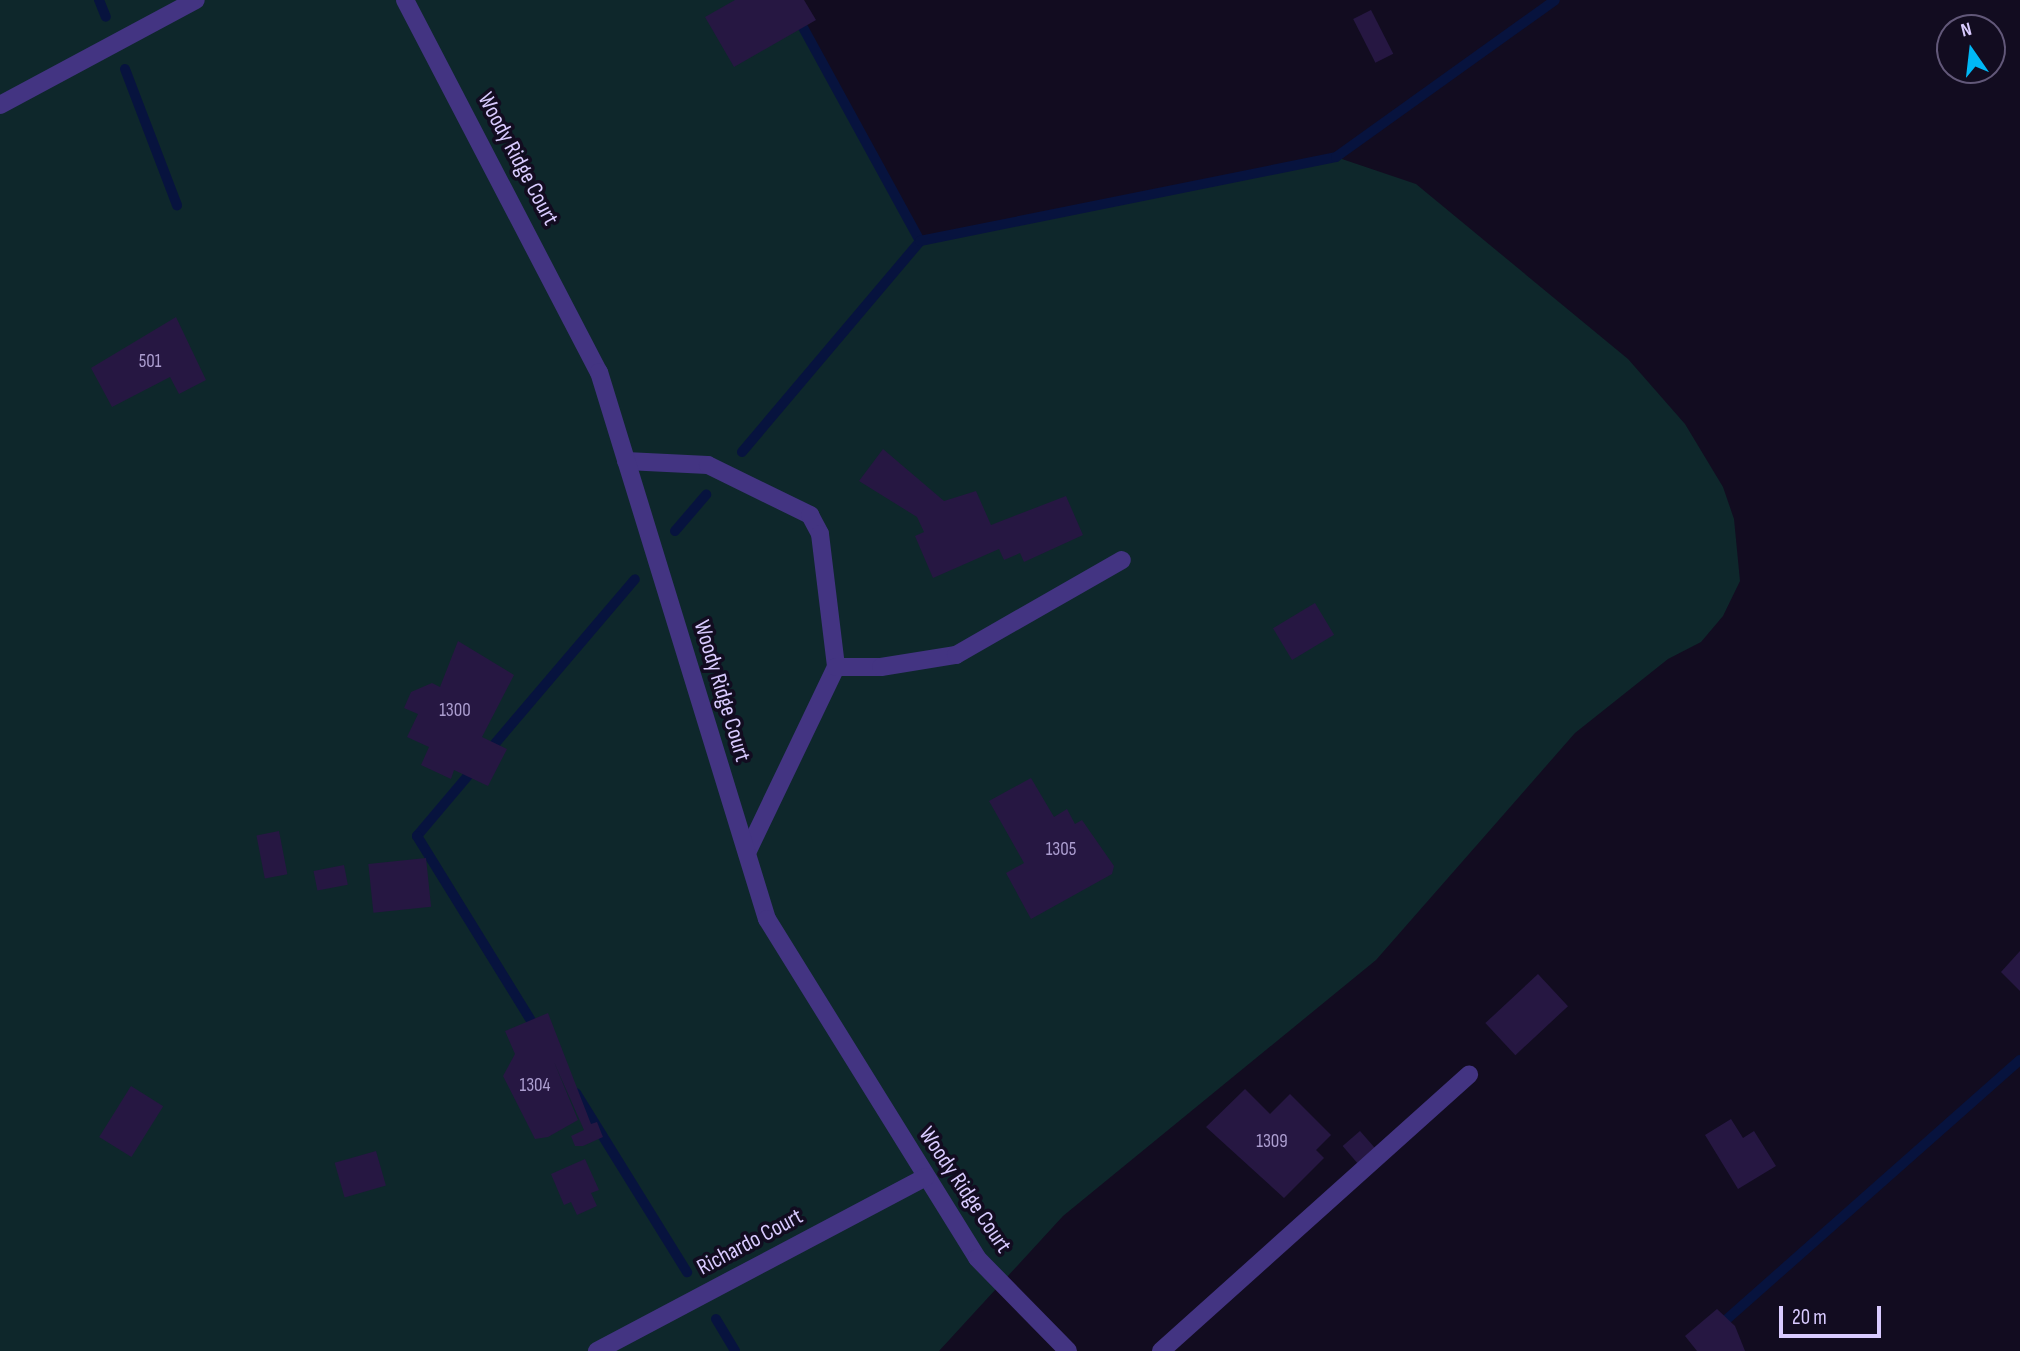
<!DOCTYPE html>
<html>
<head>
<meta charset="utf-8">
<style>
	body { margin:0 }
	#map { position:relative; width:2020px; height:1351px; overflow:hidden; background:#120c20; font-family:"Sofia Sans Condensed",sans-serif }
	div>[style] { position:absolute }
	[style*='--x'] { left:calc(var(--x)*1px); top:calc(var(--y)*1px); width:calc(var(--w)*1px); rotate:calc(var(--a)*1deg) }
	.green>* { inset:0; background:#0e272b }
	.stream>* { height:10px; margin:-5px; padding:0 5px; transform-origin:5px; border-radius:5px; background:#07133e }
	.building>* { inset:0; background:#261742; transform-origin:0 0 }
	.service>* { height:18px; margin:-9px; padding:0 9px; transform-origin:9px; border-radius:9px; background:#433482 }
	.minor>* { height:18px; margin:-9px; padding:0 9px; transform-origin:9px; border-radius:9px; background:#433482 }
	span { translate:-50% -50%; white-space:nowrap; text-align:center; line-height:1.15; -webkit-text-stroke:7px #120c20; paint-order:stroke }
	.number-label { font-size:19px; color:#ac9ed0 }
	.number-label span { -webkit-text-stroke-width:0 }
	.street-label { font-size:23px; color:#d9cbff }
	.north { position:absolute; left:1936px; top:14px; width:70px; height:70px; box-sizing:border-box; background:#120c20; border:2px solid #625879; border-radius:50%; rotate:346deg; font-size:19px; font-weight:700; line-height:28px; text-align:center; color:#d9cbff }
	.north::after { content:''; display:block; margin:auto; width:24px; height:32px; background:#00b8f6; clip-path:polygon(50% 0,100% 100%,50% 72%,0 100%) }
	.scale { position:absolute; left:1779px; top:1306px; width:102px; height:32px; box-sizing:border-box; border:4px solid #d9cbff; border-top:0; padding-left:9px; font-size:21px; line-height:24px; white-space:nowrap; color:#d9cbff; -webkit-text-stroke:5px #120c20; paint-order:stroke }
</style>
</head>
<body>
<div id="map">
	<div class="green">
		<i style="clip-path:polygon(0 0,787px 0,920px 241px,1336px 157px,1416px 184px,1628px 359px,1685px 424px,1723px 487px,1734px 519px,1740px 581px,1723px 616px,1701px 642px,1668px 659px,1575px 733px,1376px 960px,1063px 1216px,939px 1351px,0 1351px)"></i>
	</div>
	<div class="stream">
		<i style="--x:99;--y:0;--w:18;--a:68"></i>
		<i style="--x:788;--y:0;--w:275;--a:61.3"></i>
		<i style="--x:125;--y:69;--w:146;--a:69.1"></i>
		<i style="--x:742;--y:452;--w:276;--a:-49.8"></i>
		<i style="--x:920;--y:241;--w:424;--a:-11.4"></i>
		<i style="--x:1336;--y:157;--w:269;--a:-35.6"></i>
		<i style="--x:675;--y:531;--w:48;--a:-49.3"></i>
		<i style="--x:487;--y:753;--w:228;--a:-49.6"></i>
		<i style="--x:477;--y:765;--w:93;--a:130.2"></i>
		<i style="--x:417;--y:836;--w:230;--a:58.3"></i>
		<i style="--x:576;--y:1093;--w:211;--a:58.2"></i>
		<i style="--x:716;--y:1319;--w:37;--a:59"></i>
		<i style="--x:1718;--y:1327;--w:403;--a:-41.5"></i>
	</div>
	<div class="building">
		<i style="clip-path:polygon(735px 0,804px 0,816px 20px,734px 67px,705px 17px)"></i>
		<i style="left:1371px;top:10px;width:49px;height:20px;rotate:63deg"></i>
		<i style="clip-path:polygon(176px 317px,206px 380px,179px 394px,170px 377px,112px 407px,91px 368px)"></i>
		<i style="clip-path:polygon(883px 449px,944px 501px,976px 491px,991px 525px,1066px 496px,1083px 535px,1024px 562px,1020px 553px,1004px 560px,999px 549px,933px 578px,915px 536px,924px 532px,917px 517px,859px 481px)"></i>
		<i style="left:1315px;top:603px;width:37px;height:49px;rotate:59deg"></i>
		<i style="clip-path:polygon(458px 641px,514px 675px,482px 737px,507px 749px,488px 786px,454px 770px,451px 779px,421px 765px,429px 747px,407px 737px,418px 714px,404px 708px,411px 692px,432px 683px,440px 687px)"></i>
		<i style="clip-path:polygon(1031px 778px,1054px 817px,1067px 809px,1075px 824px,1082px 820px,1114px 866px,1112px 874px,1031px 919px,1006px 873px,1024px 863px,989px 801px)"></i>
		<i style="left:279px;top:831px;width:44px;height:23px;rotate:79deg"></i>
		<i style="left:426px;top:858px;width:49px;height:58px;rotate:84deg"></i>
		<i style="left:344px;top:865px;width:20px;height:31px;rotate:79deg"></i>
		<i style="clip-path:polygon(2020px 951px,2020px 991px,2001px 972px)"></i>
		<i style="left:1538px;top:974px;width:44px;height:72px;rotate:47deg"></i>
		<i style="clip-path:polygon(548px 1013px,591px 1124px,597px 1122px,603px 1137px,583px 1146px,575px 1146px,571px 1136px,584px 1130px,554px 1062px,578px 1120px,548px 1137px,535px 1139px,503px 1076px,515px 1054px,505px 1031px)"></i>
		<i style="left:131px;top:1086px;width:38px;height:60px;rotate:32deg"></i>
		<i style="clip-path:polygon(1245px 1089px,1270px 1114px,1290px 1094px,1331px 1135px,1316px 1150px,1324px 1158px,1284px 1198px,1206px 1127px)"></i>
		<i style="clip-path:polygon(1731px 1119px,1743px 1138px,1754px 1131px,1776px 1166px,1738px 1189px,1705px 1135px)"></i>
		<i style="left:1360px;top:1131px;width:23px;height:23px;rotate:49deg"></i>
		<i style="left:376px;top:1151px;width:36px;height:43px;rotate:74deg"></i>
		<i style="clip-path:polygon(585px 1159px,599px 1190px,591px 1193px,597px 1206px,577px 1215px,571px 1202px,564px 1205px,551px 1174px)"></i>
		<i style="clip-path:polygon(1717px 1309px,1735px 1326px,1745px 1351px,1697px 1351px,1685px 1336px)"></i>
	</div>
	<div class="service">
		<i style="--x:626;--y:461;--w:82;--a:2.8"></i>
		<i style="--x:708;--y:465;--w:114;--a:26.1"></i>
		<i style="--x:810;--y:515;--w:21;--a:62"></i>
		<i style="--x:820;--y:534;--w:134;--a:83.1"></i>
		<i style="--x:836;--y:667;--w:206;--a:115.6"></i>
		<i style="--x:836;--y:667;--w:45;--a:0"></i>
		<i style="--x:881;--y:667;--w:76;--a:-9.1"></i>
		<i style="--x:956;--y:655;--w:191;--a:-29.8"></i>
		<i style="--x:1161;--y:1351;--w:414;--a:-41.9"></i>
	</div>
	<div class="minor">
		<i style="--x:405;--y:0;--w:420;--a:62.5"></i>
		<i style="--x:599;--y:372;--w:572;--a:72.93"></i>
		<i style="--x:767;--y:919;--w:399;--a:58.2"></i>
		<i style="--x:977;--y:1258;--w:130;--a:45.6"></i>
		<i style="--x:0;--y:105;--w:222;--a:-28.2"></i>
		<i style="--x:597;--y:1351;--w:372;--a:-27.9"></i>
	</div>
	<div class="number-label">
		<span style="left:150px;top:362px">501</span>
		<span style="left:455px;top:711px">1300</span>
		<span style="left:1061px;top:850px">1305</span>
		<span style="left:535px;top:1086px">1304</span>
		<span style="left:1272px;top:1142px">1309</span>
	</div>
	<div class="street-label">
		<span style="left:518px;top:159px;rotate:62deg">Woody Ridge Court</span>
		<span style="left:722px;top:691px;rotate:73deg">Woody Ridge Court</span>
		<span style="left:965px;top:1190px;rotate:56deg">Woody Ridge Court</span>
		<span style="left:750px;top:1242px;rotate:-28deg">Richardo Court</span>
	</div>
	<div class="north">N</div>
	<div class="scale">20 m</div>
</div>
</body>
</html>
